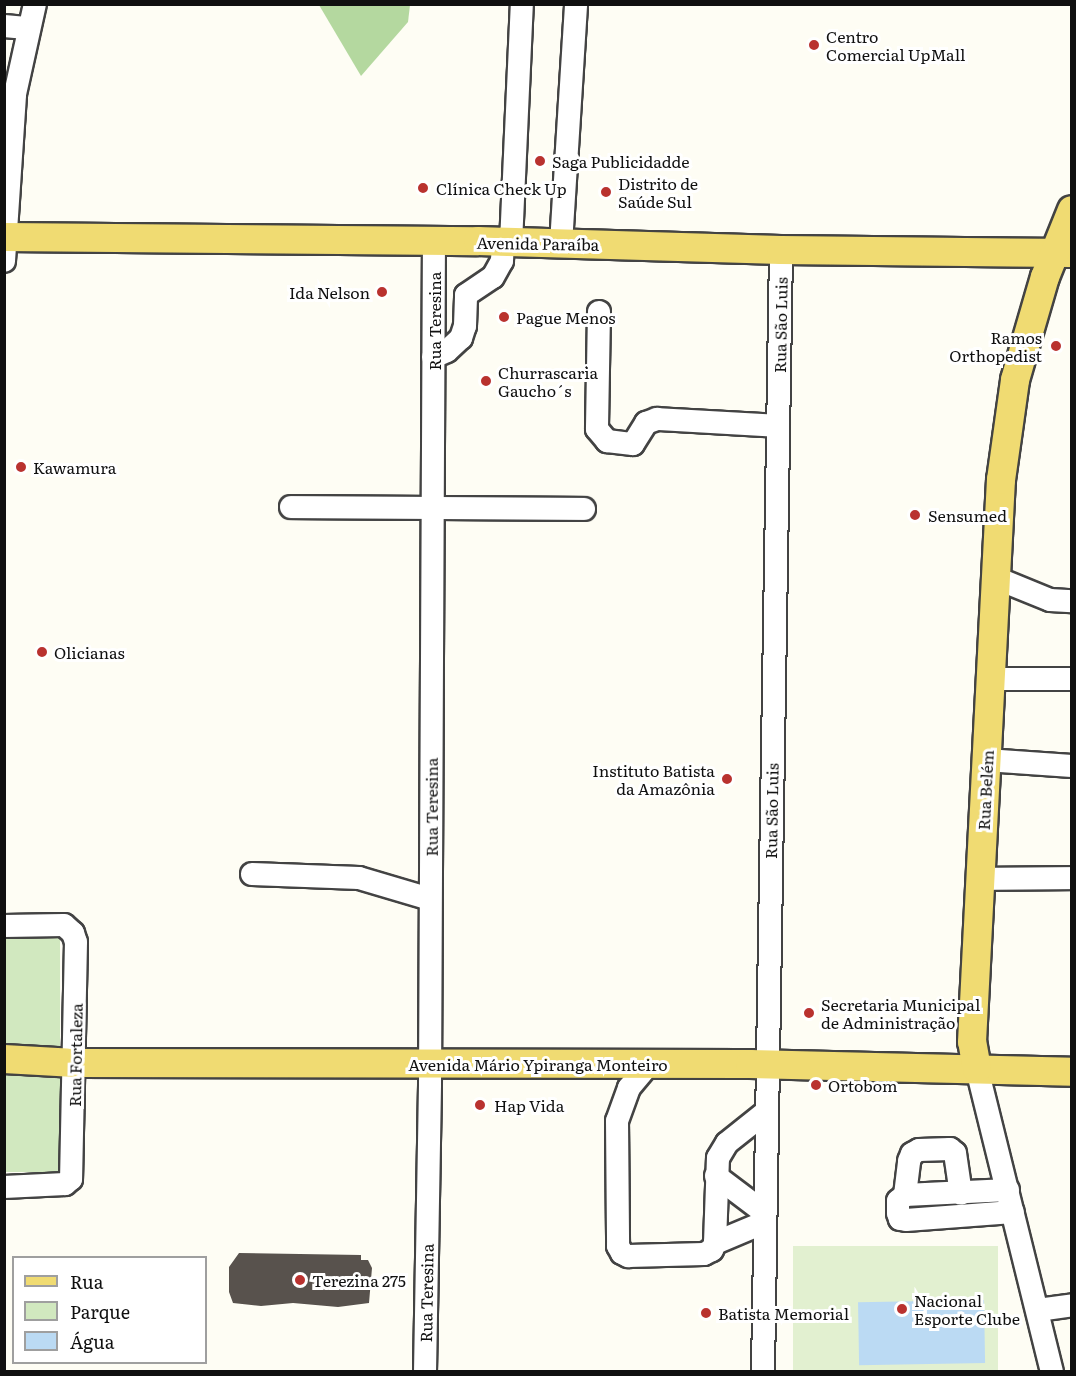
<!DOCTYPE html>
<html>
<head>
<meta charset="utf-8">
<style>
	body { margin:0 }
	#map { position:relative; width:1076px; height:1376px; overflow:hidden; background:#fefdf4; font-family:Literata,serif }
	div>[style] { position:absolute }
	[style*='--x'] { left:calc(var(--x)*1px); top:calc(var(--y)*1px); width:calc(var(--w)*1px); rotate:calc(var(--a)*1deg) }
	.green>* { inset:0; background:#d1e8bf; transform-origin:0 0 }
	.forest>* { inset:0; background:#b4d89f }
	.pitch>* { inset:0; background:#e2f0d0; transform-origin:0 0 }
	.water>* { inset:0; background:#bbdaf3; transform-origin:0 0 }
	.building>* { inset:0; background:#58524d }
	.roads { filter:drop-shadow(2px 0 #434343) drop-shadow(-2px 0 #434343) drop-shadow(0 2px #434343) drop-shadow(0 -2px #434343) }
	.minor>* { height:22px; margin:-11px; padding:0 11px; transform-origin:11px; border-radius:11px; background:#fff }
	.major>* { height:28px; margin:-14px; padding:0 14px; transform-origin:14px; border-radius:14px; background:#f0db72 }
	.dots>* { width:16px; height:16px; translate:-50% -50%; box-sizing:border-box; border:3px solid #fff; border-radius:50% }
	span { translate:-50% -50%; white-space:nowrap; text-align:center; line-height:1.15; -webkit-text-stroke:6px #fff; paint-order:stroke }
	.poi-label { font-size:16px; color:#101010 }
	.left { translate:0 -50%; text-align:left }
	.right { translate:-100% -50%; text-align:right }
	.street-label { font-size:16px; color:#101010 }
	.frame { position:absolute; inset:0; border:6px solid #101010; pointer-events:none }
	.legend { position:absolute; left:12px; top:1256px; width:195px; height:108px; box-sizing:border-box; background:#fff; border:2px solid #9f9f9f; margin:0; padding:8px 10px; list-style:none; font-size:18px; color:#101010 }
	.legend li { display:flex; align-items:center; gap:12px; height:30px }
	.legend b { width:30px; border:2px solid #9f9f9f }
</style>
</head>
<body>
<div id="map">
	<div class="green">
		<i style="left:4px;top:937px;width:56px;height:235px"></i>
	</div>
	<div class="forest">
		<i style="clip-path:polygon(319px 5px,410px 5px,408px 22px,361px 76px)"></i>
	</div>
	<div class="pitch">
		<i style="left:793px;top:1246px;width:205px;height:126px"></i>
	</div>
	<div class="water">
		<i style="left:984px;top:1300px;width:63px;height:126px;rotate:89deg"></i>
	</div>
	<div class="building">
		<i style="clip-path:polygon(239px 1253px,361px 1255px,361px 1260px,368px 1260px,372px 1268px,369px 1303px,338px 1307px,293px 1303px,261px 1306px,233px 1303px,229px 1292px,229px 1267px)"></i>
	</div>
	<div class="roads">
		<div class="minor">
			<i style="--x:4;--y:26;--w:25;--a:5"></i>
			<i style="--x:511;--y:243;--w:239;--a:-87.4"></i>
			<i style="--x:561;--y:244;--w:240;--a:-86.4"></i>
			<i style="--x:4;--y:261;--w:167;--a:-86.2"></i>
			<i style="--x:15;--y:94;--w:92;--a:-77.5"></i>
			<i style="--x:599;--y:312;--w:117;--a:91"></i>
			<i style="--x:597;--y:429;--w:16;--a:50"></i>
			<i style="--x:607;--y:441;--w:26;--a:7"></i>
			<i style="--x:633;--y:444;--w:25;--a:-58"></i>
			<i style="--x:646;--y:423;--w:12;--a:-20"></i>
			<i style="--x:657;--y:419;--w:121;--a:3.3"></i>
			<i style="--x:433;--y:357;--w:15;--a:-23"></i>
			<i style="--x:447;--y:351;--w:19;--a:-43"></i>
			<i style="--x:461;--y:338;--w:13;--a:-72"></i>
			<i style="--x:465;--y:326;--w:31;--a:-88"></i>
			<i style="--x:466;--y:295;--w:32;--a:-34"></i>
			<i style="--x:493;--y:277;--w:18;--a:-61"></i>
			<i style="--x:502;--y:261;--w:18;--a:-87"></i>
			<i style="--x:291;--y:507;--w:293;--a:0.4"></i>
			<i style="--x:996;--y:578;--w:58;--a:22.2"></i>
			<i style="--x:1050;--y:600;--w:22;--a:3"></i>
			<i style="--x:991;--y:679;--w:81;--a:0"></i>
			<i style="--x:986;--y:760;--w:86;--a:4"></i>
			<i style="--x:252;--y:874;--w:107;--a:2.1"></i>
			<i style="--x:359;--y:878;--w:74;--a:16.5"></i>
			<i style="--x:980;--y:879;--w:92;--a:-0.6"></i>
			<i style="--x:4;--y:926;--w:60;--a:-1"></i>
			<i style="--x:64;--y:925;--w:12;--a:42"></i>
			<i style="--x:73;--y:933;--w:9;--a:72"></i>
			<i style="--x:76;--y:942;--w:237;--a:91.2"></i>
			<i style="--x:71;--y:1179;--w:8;--a:140"></i>
			<i style="--x:65;--y:1184;--w:61;--a:177.2"></i>
			<i style="--x:649;--y:1064;--w:31;--a:130"></i>
			<i style="--x:629;--y:1088;--w:35;--a:110"></i>
			<i style="--x:617;--y:1121;--w:125;--a:89.5"></i>
			<i style="--x:618;--y:1246;--w:8;--a:60"></i>
			<i style="--x:622;--y:1253;--w:7;--a:27"></i>
			<i style="--x:628;--y:1256;--w:76;--a:-1.5"></i>
			<i style="--x:704;--y:1254;--w:9;--a:-27"></i>
			<i style="--x:712;--y:1250;--w:8;--a:-67"></i>
			<i style="--x:715;--y:1243;--w:85;--a:-88"></i>
			<i style="--x:718;--y:1158;--w:17;--a:-59"></i>
			<i style="--x:727;--y:1143;--w:50;--a:-38.5"></i>
			<i style="--x:977;--y:1069;--w:312;--a:76.1"></i>
			<i style="--x:716;--y:1176;--w:61;--a:37.1"></i>
			<i style="--x:1008;--y:1190;--w:103;--a:177.2"></i>
			<i style="--x:905;--y:1195;--w:9;--a:139"></i>
			<i style="--x:898;--y:1201;--w:12;--a:90"></i>
			<i style="--x:898;--y:1213;--w:6;--a:72"></i>
			<i style="--x:900;--y:1219;--w:6;--a:9"></i>
			<i style="--x:906;--y:1220;--w:107;--a:-4.3"></i>
			<i style="--x:905;--y:1195;--w:34;--a:-83"></i>
			<i style="--x:909;--y:1161;--w:8;--a:-67"></i>
			<i style="--x:912;--y:1154;--w:8;--a:-30"></i>
			<i style="--x:919;--y:1150;--w:31;--a:-2"></i>
			<i style="--x:950;--y:1149;--w:6;--a:39"></i>
			<i style="--x:955;--y:1153;--w:41;--a:81.7"></i>
			<i style="--x:715;--y:1243;--w:54;--a:-22.8"></i>
			<i style="--x:1038;--y:1310;--w:34;--a:-8"></i>
			<i style="--x:425;--y:1372;--w:288;--a:-89"></i>
			<i style="--x:430;--y:1084;--w:842;--a:-89.73"></i>
			<i style="--x:763;--y:1372;--w:1122;--a:-89.08"></i>
		</div>
		<div class="major">
			<i style="--x:4;--y:237;--w:474;--a:0.5"></i>
			<i style="--x:478;--y:241;--w:303;--a:1.7"></i>
			<i style="--x:781;--y:250;--w:291;--a:0.6"></i>
			<i style="--x:4;--y:1059;--w:71;--a:3.2"></i>
			<i style="--x:75;--y:1063;--w:675;--a:0.08"></i>
			<i style="--x:750;--y:1064;--w:322;--a:1.4"></i>
			<i style="--x:977;--y:1069;--w:27;--a:-100"></i>
			<i style="--x:972;--y:1042;--w:563;--a:-87.05"></i>
			<i style="--x:1001;--y:480;--w:101;--a:-82"></i>
			<i style="--x:1015;--y:380;--w:107;--a:-73.8"></i>
			<i style="--x:1045;--y:277;--w:72;--a:-68.1"></i>
		</div>
	</div>
	<div class="dots">
		<i style="left:814px;top:45px;background:#b9322f"></i>
		<i style="left:540px;top:161px;background:#b9322f"></i>
		<i style="left:423px;top:188px;background:#b9322f"></i>
		<i style="left:606px;top:192px;background:#b9322f"></i>
		<i style="left:382px;top:292px;background:#b9322f"></i>
		<i style="left:504px;top:317px;background:#b9322f"></i>
		<i style="left:1056px;top:346px;background:#b9322f"></i>
		<i style="left:486px;top:381px;background:#b9322f"></i>
		<i style="left:21px;top:467px;background:#b9322f"></i>
		<i style="left:915px;top:515px;background:#b9322f"></i>
		<i style="left:42px;top:652px;background:#b9322f"></i>
		<i style="left:727px;top:779px;background:#b9322f"></i>
		<i style="left:809px;top:1013px;background:#b9322f"></i>
		<i style="left:816px;top:1085px;background:#b9322f"></i>
		<i style="left:480px;top:1105px;background:#b9322f"></i>
		<i style="left:300px;top:1280px;background:#b9322f"></i>
		<i style="left:902px;top:1309px;background:#b9322f"></i>
		<i style="left:706px;top:1313px;background:#b9322f"></i>
	</div>
	<div class="poi-label">
		<span class="left" style="left:826px;top:45px">Centro<br>Comercial UpMall</span>
		<span class="left" style="left:552px;top:161px">Saga Publicidadde</span>
		<span class="left" style="left:618px;top:192px">Distrito de<br>Saúde Sul</span>
		<span class="left" style="left:436px;top:188px">Clínica Check Up</span>
		<span class="right" style="left:370px;top:292px">Ida Nelson</span>
		<span class="left" style="left:516px;top:317px">Pague Menos</span>
		<span class="right" style="left:1042px;top:346px">Ramos<br>Orthopedist</span>
		<span class="left" style="left:498px;top:381px">Churrascaria<br>Gaucho´s</span>
		<span class="left" style="left:33px;top:467px">Kawamura</span>
		<span class="left" style="left:928px;top:515px">Sensumed</span>
		<span class="left" style="left:54px;top:652px">Olicianas</span>
		<span class="right" style="left:715px;top:779px">Instituto Batista<br>da Amazônia</span>
		<span class="left" style="left:821px;top:1013px">Secretaria Municipal<br>de Administração</span>
		<span class="left" style="left:828px;top:1085px">Ortobom</span>
		<span class="left" style="left:494px;top:1105px">Hap Vida</span>
		<span class="left" style="left:312px;top:1280px">Terezina 275</span>
		<span class="left" style="left:914px;top:1309px">Nacional<br>Esporte Clube</span>
		<span class="left" style="left:718px;top:1313px">Batista Memorial</span>
	</div>
	<div class="street-label">
		<span style="left:538px;top:243px;rotate:1deg">Avenida Paraíba</span>
		<span style="left:434px;top:321px;rotate:-90deg">Rua Teresina</span>
		<span style="left:780px;top:325px;rotate:-89deg">Rua São Luis</span>
		<span style="left:985px;top:790px;rotate:-87deg">Rua Belém</span>
		<span style="left:431px;top:807px;rotate:-90deg">Rua Teresina</span>
		<span style="left:771px;top:811px;rotate:-89deg">Rua São Luis</span>
		<span style="left:75px;top:1055px;rotate:-89deg">Rua Fortaleza</span>
		<span style="left:538px;top:1064px">Avenida Mário Ypiranga Monteiro</span>
		<span style="left:426px;top:1293px;rotate:-89deg">Rua Teresina</span>
	</div>
	<div class="frame"></div>
	<ul class="legend">
	<li><b style="height:8px;background:#f0db72"></b>Rua</li>
	<li><b style="height:16px;background:#d1e8bf"></b>Parque</li>
	<li><b style="height:16px;background:#bbdaf3"></b>Água</li>
	</ul>
</div>
</body>
</html>
